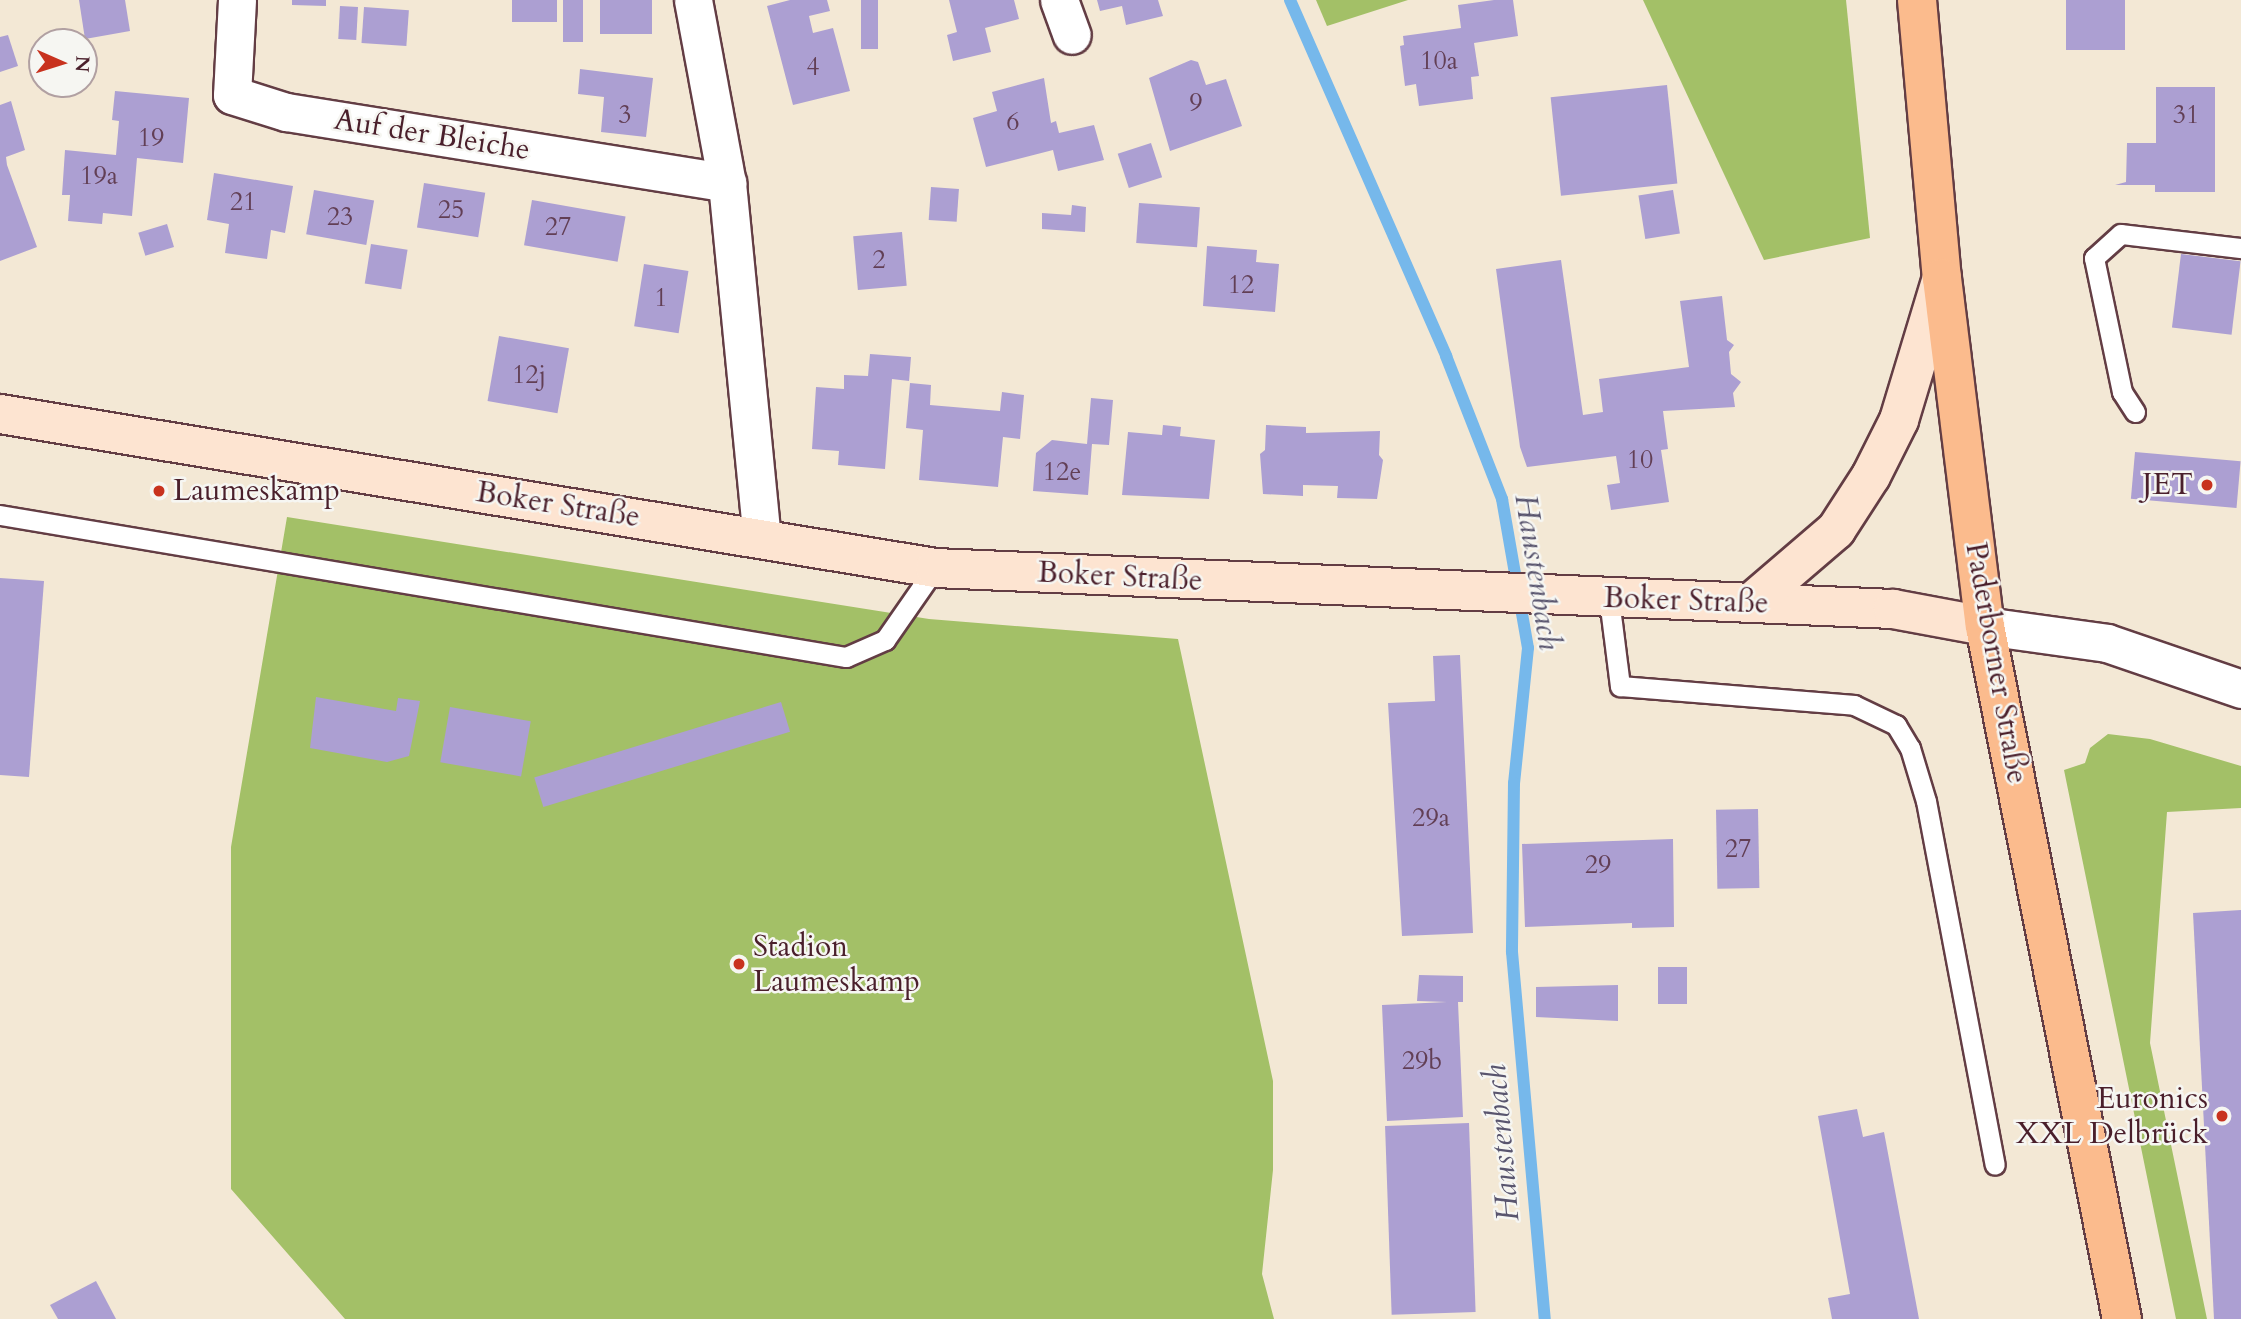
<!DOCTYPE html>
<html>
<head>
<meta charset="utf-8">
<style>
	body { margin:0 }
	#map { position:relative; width:2241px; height:1319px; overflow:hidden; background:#f3e8d5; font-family:Cardo,serif }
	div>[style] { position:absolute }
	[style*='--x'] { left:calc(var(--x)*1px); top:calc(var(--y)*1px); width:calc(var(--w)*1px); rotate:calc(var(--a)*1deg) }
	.green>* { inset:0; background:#a3c067 }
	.stream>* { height:12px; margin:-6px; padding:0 6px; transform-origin:6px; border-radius:6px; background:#76b8eb }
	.building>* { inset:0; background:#ac9fd2; transform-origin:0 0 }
	.roads { filter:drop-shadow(2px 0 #633d44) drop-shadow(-2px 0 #633d44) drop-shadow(0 2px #633d44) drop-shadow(0 -2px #633d44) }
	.lane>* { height:19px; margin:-9.5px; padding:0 9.5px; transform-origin:9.5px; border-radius:9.5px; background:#fff }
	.street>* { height:37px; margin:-18.5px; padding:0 18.5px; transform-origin:18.5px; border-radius:18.5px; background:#fff }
	.secondary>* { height:38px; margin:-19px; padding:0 19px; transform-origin:19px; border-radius:19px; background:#fde4d1 }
	.primary>* { height:38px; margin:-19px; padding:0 19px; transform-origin:19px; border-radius:19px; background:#fbbb8d }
	.dots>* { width:19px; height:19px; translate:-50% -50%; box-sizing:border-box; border:4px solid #f6f6f2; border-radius:50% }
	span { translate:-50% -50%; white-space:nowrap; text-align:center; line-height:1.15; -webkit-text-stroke:5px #f6f6f2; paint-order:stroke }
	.number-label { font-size:26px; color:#623f55 }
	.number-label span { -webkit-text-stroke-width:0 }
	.street-label { font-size:30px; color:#4a1f2b }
	.poi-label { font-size:30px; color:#4a1f2b }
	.right { translate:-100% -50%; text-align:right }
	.left { translate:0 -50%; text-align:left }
	.water-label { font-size:32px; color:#59556e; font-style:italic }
	.north { position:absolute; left:28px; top:28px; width:70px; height:70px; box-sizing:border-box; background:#f6f6f2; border:2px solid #b1a0a2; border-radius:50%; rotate:93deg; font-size:19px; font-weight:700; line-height:28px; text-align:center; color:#4a1f2b }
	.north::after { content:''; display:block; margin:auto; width:24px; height:32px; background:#c8321e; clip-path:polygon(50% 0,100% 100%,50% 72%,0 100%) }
</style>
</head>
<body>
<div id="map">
	<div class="green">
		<i style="clip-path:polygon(1316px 0,1408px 0,1327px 26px)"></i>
		<i style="clip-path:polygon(1643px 0,1846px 0,1870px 238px,1764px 260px)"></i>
		<i style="clip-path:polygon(287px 517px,929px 619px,1178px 639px,1273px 1081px,1273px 1170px,1262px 1274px,1274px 1319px,345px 1319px,231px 1189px,231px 847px)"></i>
		<i style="clip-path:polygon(2108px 734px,2150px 739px,2241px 766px,2241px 808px,2167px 812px,2150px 1043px,2207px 1319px,2176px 1319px,2064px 770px,2085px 763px,2090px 748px)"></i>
	</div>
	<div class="stream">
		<i style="--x:1290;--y:0;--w:389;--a:66.3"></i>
		<i style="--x:1446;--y:356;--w:154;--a:68.6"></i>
		<i style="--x:1502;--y:499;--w:151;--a:80.1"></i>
		<i style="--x:1528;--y:648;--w:136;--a:95.9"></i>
		<i style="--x:1514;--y:783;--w:169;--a:90.7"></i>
		<i style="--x:1512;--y:952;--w:368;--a:84.9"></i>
	</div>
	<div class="building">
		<i style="clip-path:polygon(79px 0,125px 0,130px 31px,85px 39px)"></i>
		<i style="clip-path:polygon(292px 0,326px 0,326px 6px,292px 5px)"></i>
		<i style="left:512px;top:0;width:45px;height:22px"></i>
		<i style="left:563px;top:0;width:20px;height:42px"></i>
		<i style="left:600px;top:0;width:52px;height:34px"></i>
		<i style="clip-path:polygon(790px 0,827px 0,830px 11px,809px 16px,813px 33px,833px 28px,850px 91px,793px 105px,767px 6px)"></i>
		<i style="left:861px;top:0;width:17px;height:49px"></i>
		<i style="clip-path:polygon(949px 0,1014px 0,1019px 19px,985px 28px,991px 52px,953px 61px,947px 35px,957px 32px)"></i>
		<i style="clip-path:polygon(1097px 0,1158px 0,1163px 16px,1126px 25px,1122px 6px,1100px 11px)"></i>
		<i style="clip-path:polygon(1494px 0,1513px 0,1518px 36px,1474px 43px,1479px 76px,1471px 77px,1473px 99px,1419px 106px,1416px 84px,1405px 86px,1400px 46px,1404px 45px,1403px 36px,1461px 28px,1458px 5px)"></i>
		<i style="left:2066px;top:0;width:59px;height:50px"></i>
		<i style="left:340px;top:6px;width:18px;height:33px;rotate:3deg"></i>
		<i style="left:364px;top:7px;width:45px;height:36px;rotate:4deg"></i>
		<i style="clip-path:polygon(8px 35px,18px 66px,0 72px,0 37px)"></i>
		<i style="clip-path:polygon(1191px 60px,1198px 62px,1206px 85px,1226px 79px,1242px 126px,1170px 151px,1149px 78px)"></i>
		<i style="clip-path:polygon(580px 69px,653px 78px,646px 137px,601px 132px,604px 97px,578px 94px)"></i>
		<i style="clip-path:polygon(1044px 78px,1051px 123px,1056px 121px,1059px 133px,1094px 125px,1104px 160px,1058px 171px,1053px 150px,986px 167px,973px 118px,997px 111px,992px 92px)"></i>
		<i style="left:1667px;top:85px;width:99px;height:117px;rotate:84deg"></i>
		<i style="clip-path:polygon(2156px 87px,2215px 87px,2215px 192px,2155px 192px,2155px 185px,2115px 185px,2126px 182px,2127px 143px,2156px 143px)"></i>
		<i style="clip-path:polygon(115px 91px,189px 98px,183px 163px,137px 158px,132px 216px,103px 213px,102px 224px,68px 221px,70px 195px,62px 195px,65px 150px,116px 155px,119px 121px,112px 120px)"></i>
		<i style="clip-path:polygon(11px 101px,25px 150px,6px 157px,7px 165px,37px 247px,0 261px,0 105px)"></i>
		<i style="left:1151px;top:143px;width:36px;height:35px;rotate:72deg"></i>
		<i style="clip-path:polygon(214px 173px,293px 186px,285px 233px,271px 230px,267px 259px,225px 253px,229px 224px,207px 220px)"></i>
		<i style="left:424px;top:183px;width:62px;height:45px;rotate:9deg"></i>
		<i style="left:931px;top:187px;width:28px;height:33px;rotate:4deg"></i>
		<i style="left:314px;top:190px;width:61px;height:45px;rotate:10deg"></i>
		<i style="left:1673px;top:190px;width:44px;height:35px;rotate:81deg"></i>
		<i style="left:532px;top:200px;width:95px;height:46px;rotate:10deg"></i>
		<i style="left:1139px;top:203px;width:61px;height:40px;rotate:4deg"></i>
		<i style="clip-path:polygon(1072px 205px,1086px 207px,1085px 232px,1042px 229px,1042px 213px,1071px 215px)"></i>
		<i style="left:167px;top:224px;width:24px;height:30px;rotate:73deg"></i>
		<i style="left:902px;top:232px;width:54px;height:49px;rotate:85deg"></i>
		<i style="left:371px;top:244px;width:37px;height:40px;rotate:9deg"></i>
		<i style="clip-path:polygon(1207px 246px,1257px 250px,1256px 262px,1279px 264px,1275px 312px,1203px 306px)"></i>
		<i style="left:2181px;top:254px;width:60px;height:74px;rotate:7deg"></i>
		<i style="clip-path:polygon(1561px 260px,1583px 415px,1603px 412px,1599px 379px,1689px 367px,1680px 301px,1722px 296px,1727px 340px,1734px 345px,1729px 352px,1731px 374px,1741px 382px,1733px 393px,1735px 407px,1663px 411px,1668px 449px,1661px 450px,1669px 502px,1611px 510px,1607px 485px,1620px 483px,1616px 456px,1527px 467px,1520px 447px,1496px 269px)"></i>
		<i style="left:644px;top:264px;width:45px;height:63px;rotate:9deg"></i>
		<i style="left:499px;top:336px;width:71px;height:66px;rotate:10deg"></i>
		<i style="clip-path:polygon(870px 354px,911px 357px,909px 381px,892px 379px,885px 469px,838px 465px,839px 451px,812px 449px,816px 387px,844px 389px,844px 375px,868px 376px)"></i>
		<i style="clip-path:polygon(910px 383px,931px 385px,930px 405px,1000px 411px,1002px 392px,1024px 395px,1020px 439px,1003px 437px,998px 487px,919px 480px,923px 430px,906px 428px)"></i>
		<i style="clip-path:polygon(1091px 398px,1113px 400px,1109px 445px,1092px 444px,1088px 495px,1033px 491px,1036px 453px,1052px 440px,1087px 444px)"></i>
		<i style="clip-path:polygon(1163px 425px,1181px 427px,1180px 436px,1215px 440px,1209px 499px,1122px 495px,1128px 432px,1162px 435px)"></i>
		<i style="clip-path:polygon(1266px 425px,1306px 427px,1306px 433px,1380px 431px,1379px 455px,1383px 460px,1377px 499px,1337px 498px,1338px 486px,1303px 485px,1303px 496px,1263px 494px,1260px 454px,1265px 450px)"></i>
		<i style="left:2135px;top:452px;width:106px;height:47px;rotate:5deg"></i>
		<i style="clip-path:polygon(0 578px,44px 581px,29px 777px,0 775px)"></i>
		<i style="clip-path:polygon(1460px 655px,1473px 933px,1402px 936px,1388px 703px,1435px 701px,1433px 656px)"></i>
		<i style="clip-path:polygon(316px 697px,396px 711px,398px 698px,420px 701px,409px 756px,387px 762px,310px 748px)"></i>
		<i style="left:781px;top:702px;width:31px;height:258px;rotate:73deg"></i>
		<i style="left:450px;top:707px;width:82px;height:56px;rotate:10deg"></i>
		<i style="left:1758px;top:809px;width:79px;height:42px;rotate:89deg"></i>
		<i style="clip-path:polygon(1673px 839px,1674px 927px,1632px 928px,1632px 923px,1525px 927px,1522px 844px)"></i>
		<i style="clip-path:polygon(2241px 910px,2241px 1319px,2214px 1319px,2193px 913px)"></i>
		<i style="left:1658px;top:967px;width:29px;height:37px"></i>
		<i style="clip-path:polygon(1419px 975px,1463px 976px,1463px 1002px,1458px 1002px,1463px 1117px,1387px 1121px,1382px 1005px,1447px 1002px,1417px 1001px)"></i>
		<i style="clip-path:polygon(1618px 985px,1618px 1021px,1536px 1017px,1536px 987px)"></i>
		<i style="clip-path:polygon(1857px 1109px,1863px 1137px,1884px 1132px,1919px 1319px,1832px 1319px,1828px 1298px,1850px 1294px,1818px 1116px)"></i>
		<i style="left:1469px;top:1123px;width:189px;height:84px;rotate:88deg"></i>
		<i style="clip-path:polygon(96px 1281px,116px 1319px,58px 1319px,50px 1305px)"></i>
	</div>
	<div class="roads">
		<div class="lane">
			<i style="--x:2135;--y:412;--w:24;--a:-123"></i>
			<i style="--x:2122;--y:392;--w:137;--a:-101.8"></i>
			<i style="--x:2094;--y:258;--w:36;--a:-42"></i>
			<i style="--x:2121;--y:234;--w:121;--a:6.7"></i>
			<i style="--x:0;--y:515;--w:858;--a:9.53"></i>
			<i style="--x:846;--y:657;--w:43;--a:-23.6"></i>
			<i style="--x:885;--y:640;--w:88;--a:-55.2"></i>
			<i style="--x:1609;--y:599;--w:88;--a:82.8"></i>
			<i style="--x:1620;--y:686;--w:235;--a:4.6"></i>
			<i style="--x:1854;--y:705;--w:47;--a:25.5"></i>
			<i style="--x:1896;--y:725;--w:27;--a:59"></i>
			<i style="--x:1910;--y:748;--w:55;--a:73.2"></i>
			<i style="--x:1926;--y:801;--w:370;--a:79.3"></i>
		</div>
		<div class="street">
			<i style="--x:237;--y:0;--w:95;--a:93"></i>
			<i style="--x:232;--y:95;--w:57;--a:17.5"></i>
			<i style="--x:286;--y:112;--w:447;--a:9.1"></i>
			<i style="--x:693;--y:0;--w:186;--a:79.5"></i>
			<i style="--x:727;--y:183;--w:357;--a:84.4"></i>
			<i style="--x:1059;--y:0;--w:37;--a:70"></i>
			<i style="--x:1985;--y:626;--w:123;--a:7.9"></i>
			<i style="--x:2107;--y:643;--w:142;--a:18.9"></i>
		</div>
		<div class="secondary">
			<i style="--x:0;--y:414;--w:948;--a:9.35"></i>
			<i style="--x:935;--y:568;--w:959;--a:2.45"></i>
			<i style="--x:1893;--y:609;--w:94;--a:10.5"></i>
			<i style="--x:1752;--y:602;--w:111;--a:-40.6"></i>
			<i style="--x:1836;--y:530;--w:64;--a:-57.1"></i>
			<i style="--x:1871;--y:476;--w:63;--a:-63.4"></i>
			<i style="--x:1899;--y:420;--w:148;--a:-73.2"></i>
		</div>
		<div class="primary">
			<i style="--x:1917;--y:0;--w:279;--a:84.9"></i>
			<i style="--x:1942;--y:278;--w:351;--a:83"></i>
			<i style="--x:1985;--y:626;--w:706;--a:78.82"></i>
		</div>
	</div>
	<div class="dots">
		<i style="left:2207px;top:485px;background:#c8321e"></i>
		<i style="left:159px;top:491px;background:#c8321e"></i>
		<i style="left:739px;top:964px;background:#c8321e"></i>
		<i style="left:2222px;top:1116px;background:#c8321e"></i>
	</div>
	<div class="number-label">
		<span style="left:1439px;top:61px">10a</span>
		<span style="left:813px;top:67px">4</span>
		<span style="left:1196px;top:103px">9</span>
		<span style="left:625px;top:115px">3</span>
		<span style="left:2186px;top:115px">31</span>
		<span style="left:1013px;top:122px">6</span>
		<span style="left:151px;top:138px">19</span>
		<span style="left:99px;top:176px">19a</span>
		<span style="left:243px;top:202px">21</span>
		<span style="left:451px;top:210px">25</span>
		<span style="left:340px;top:217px">23</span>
		<span style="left:558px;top:227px">27</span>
		<span style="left:879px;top:260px">2</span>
		<span style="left:1241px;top:285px">12</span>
		<span style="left:661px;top:298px">1</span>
		<span style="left:529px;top:375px">12j</span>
		<span style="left:1640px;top:460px">10</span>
		<span style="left:1062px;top:472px">12e</span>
		<span style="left:1431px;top:818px">29a</span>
		<span style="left:1738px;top:849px">27</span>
		<span style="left:1598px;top:865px">29</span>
		<span style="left:1422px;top:1061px">29b</span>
	</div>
	<div class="street-label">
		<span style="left:432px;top:135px;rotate:9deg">Auf der Bleiche</span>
		<span style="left:558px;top:505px;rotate:9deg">Boker Straße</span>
		<span style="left:1120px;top:577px;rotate:3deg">Boker Straße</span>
		<span style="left:1686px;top:601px;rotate:2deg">Boker Straße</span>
		<span style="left:1996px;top:663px;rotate:80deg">Paderborner Straße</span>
	</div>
	<div class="poi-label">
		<span class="right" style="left:2193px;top:485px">JET</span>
		<span class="left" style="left:173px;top:491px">Laumeskamp</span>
		<span class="left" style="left:753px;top:964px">Stadion<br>Laumeskamp</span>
		<span class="right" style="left:2208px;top:1116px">Euronics<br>XXL Delbrück</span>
	</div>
	<div class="water-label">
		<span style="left:1537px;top:572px;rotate:81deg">Haustenbach</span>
		<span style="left:1502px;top:1143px;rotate:-95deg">Haustenbach</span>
	</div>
	<div class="north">N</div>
</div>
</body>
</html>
